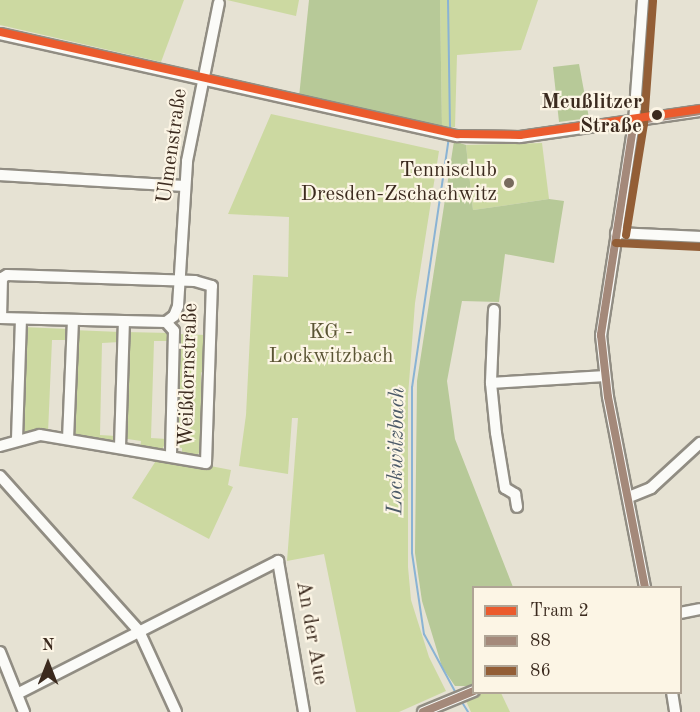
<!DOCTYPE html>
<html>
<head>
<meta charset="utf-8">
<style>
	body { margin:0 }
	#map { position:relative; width:700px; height:712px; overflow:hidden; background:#e6e2d3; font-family:"Old Standard TT",serif }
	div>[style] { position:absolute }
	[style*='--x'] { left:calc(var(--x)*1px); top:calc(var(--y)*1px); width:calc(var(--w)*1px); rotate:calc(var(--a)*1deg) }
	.green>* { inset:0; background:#ccd9a1 }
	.forest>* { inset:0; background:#b7c998 }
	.stream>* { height:2px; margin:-1px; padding:0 1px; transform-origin:1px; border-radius:1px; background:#8ab3d4 }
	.roads { filter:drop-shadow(2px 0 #918d83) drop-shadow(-2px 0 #918d83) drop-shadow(0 2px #918d83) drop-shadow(0 -2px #918d83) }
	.minor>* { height:10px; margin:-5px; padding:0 5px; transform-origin:5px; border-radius:5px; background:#fbfbf8 }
	.bus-1>* { height:8px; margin:-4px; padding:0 4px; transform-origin:4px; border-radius:4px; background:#a4897a }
	.bus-2>* { height:8px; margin:-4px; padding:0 4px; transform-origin:4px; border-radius:4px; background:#935e36 }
	.tram-1>* { height:8px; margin:-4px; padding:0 4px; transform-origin:4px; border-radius:4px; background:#eb5b2d }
	.dots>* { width:16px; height:16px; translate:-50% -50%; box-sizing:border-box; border:3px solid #fcf5e5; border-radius:50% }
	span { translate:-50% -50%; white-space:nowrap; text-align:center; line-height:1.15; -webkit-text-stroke:4.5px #fcf5e5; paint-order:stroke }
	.stop-label { font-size:21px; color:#3b2a1e; font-weight:700 }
	.right { translate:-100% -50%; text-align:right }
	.street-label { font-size:21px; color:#3b2a1e }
	.poi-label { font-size:21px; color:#3b2a1e }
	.park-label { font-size:21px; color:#5a5434 }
	.water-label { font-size:22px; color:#4b5967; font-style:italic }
	.legend { position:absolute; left:472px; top:586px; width:210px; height:108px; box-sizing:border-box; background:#fcf5e5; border:2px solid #afa495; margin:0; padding:8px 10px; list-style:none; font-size:18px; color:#3b2a1e }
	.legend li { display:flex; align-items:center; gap:12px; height:30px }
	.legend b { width:30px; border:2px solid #afa495 }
	.north { position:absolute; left:18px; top:634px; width:60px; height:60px; -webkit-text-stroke:4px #fcf5e5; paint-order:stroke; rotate:0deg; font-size:16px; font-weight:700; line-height:24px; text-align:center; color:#3b2a1e }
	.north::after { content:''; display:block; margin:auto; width:21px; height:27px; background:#3b2a1e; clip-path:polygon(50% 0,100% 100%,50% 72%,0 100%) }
</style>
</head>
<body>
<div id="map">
	<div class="green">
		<i style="clip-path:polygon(0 0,184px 0,161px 62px,0 25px)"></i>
		<i style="clip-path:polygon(227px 0,299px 0,296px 16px)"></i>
		<i style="clip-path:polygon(440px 0,538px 0,521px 50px,457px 55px,455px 127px,442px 127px)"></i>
		<i style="clip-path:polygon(271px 114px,439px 151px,415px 303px,408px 396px,408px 567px,411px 600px,429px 657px,446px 691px,399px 712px,356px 712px,324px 554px,287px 561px,298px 418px,292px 418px,288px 474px,239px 466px,246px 415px,253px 275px,288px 277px,289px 217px,228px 214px)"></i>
		<i style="clip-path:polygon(542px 143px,549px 199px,473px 210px,466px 145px)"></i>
		<i style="clip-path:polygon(22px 327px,68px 329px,68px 340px,52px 340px,48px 433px,18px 434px)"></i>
		<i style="clip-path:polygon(73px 330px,120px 332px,120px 342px,102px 343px,100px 435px,116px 436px,111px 443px,69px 437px)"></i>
		<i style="clip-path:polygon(125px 332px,170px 333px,171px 341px,154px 341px,151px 438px,167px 439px,162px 450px,140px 449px,141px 441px,121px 438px)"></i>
		<i style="clip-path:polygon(177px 334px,206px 335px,205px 368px,201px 373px,201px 386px,205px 388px,202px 450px,194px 458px,182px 456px,182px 448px,172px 446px)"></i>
		<i style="clip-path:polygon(159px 456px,231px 470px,228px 485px,233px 487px,209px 539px,132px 498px)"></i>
		<i style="clip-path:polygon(479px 693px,501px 693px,510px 712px,471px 712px,466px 701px)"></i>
	</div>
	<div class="forest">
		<i style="clip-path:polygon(309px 0,440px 0,442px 127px,299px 97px)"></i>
		<i style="clip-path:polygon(579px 64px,589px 118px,559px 122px,553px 67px)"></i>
		<i style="clip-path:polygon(454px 141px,466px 145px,473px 210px,549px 199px,564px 201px,554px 263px,505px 254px,499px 302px,462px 301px,447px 381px,455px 439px,513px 587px,474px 588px,473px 684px,468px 686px,455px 686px,442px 667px,422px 601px,415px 553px,417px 381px)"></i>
	</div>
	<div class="stream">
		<i style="--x:448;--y:0;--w:131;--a:89.1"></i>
		<i style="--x:449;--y:137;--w:253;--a:98.4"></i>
		<i style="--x:412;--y:387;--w:166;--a:90"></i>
		<i style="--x:412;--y:553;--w:82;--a:81.6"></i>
		<i style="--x:424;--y:634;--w:69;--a:61.6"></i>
		<i style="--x:460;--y:699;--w:15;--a:58"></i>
	</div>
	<div class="roads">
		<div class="minor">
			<i style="--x:643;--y:0;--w:123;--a:94.2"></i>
			<i style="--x:634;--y:123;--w:215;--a:98.8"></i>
			<i style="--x:601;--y:335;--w:62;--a:83.6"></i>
			<i style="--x:608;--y:397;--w:195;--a:79"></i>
			<i style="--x:0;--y:34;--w:469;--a:12.6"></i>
			<i style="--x:458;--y:136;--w:62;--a:0.9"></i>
			<i style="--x:520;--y:137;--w:182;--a:-8.2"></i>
			<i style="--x:0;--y:175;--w:184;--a:3.4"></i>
			<i style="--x:616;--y:233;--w:84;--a:2.7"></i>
			<i style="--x:494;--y:310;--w:73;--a:92.4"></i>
			<i style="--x:491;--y:383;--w:50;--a:84.3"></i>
			<i style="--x:496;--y:433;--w:56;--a:80.7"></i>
			<i style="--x:505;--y:488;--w:12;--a:31"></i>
			<i style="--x:515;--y:494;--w:13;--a:81"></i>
			<i style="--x:0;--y:318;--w:166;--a:1.4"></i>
			<i style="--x:166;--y:322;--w:10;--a:-37"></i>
			<i style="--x:174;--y:316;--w:11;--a:-68"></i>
			<i style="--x:178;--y:306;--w:145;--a:-86.4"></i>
			<i style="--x:187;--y:161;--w:161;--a:-78.6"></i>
			<i style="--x:166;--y:322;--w:12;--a:48"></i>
			<i style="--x:174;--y:331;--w:125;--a:91.4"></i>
			<i style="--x:491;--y:383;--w:114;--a:-3.5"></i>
			<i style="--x:17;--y:439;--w:120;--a:-88.1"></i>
			<i style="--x:68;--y:439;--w:119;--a:-87.6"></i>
			<i style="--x:0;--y:446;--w:41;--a:-15.4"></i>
			<i style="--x:40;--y:435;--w:168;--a:9.6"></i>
			<i style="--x:206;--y:463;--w:177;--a:-88.1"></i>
			<i style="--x:212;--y:286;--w:18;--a:-164"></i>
			<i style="--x:195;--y:281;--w:188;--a:-178.2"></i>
			<i style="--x:7;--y:275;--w:6;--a:149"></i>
			<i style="--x:2;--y:278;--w:40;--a:91.4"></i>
			<i style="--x:120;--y:447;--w:124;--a:-88.2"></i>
			<i style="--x:0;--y:476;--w:208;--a:48.1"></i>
			<i style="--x:139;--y:631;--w:89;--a:65.4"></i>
			<i style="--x:629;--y:497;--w:24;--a:-22"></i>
			<i style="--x:651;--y:488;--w:67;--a:-42.6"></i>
			<i style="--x:680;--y:613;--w:20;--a:-11"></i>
			<i style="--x:0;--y:652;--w:65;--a:68.2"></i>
			<i style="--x:672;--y:692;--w:20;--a:81"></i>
			<i style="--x:19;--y:693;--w:291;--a:-27"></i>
			<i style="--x:278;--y:561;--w:153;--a:80.2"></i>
			<i style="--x:423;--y:712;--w:55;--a:-22.4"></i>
		</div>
	</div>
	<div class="bus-1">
		<i style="--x:634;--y:121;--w:217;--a:98.8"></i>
		<i style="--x:601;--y:335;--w:62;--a:83.6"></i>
		<i style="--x:608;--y:397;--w:195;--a:79"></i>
		<i style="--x:634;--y:121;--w:67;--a:-8.6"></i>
		<i style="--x:423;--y:712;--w:55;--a:-22.4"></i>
	</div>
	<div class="bus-2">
		<i style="--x:626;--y:235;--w:112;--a:-80.8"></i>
		<i style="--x:644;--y:124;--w:123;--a:-85.8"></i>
		<i style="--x:616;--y:243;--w:84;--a:2.7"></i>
	</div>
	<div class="tram-1">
		<i style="--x:0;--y:32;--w:469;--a:12.6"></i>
		<i style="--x:458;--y:134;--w:62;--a:0.9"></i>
		<i style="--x:520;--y:135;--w:182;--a:-8.2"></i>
	</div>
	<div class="dots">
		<i style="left:657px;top:115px;background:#3b2a1e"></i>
		<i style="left:509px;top:183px;background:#776a5d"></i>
	</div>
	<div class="stop-label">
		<span class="right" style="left:642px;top:115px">Meußlitzer<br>Straße</span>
	</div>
	<div class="street-label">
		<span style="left:173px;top:146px;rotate:-82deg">Ulmenstraße</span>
		<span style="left:189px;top:375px;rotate:-88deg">Weißdornstraße</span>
		<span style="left:311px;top:633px;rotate:80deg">An der Aue</span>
	</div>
	<div class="poi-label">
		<span class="right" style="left:497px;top:183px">Tennisclub<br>Dresden-Zschachwitz</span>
	</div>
	<div class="park-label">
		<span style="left:331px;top:345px">KG -<br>Lockwitzbach</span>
	</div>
	<div class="water-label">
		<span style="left:397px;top:451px;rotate:-89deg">Lockwitzbach</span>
	</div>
	<ul class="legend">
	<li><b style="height:8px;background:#eb5b2d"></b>Tram 2</li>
	<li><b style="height:8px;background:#a4897a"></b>88</li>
	<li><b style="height:8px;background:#935e36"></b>86</li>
	</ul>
	<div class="north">N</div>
</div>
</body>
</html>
